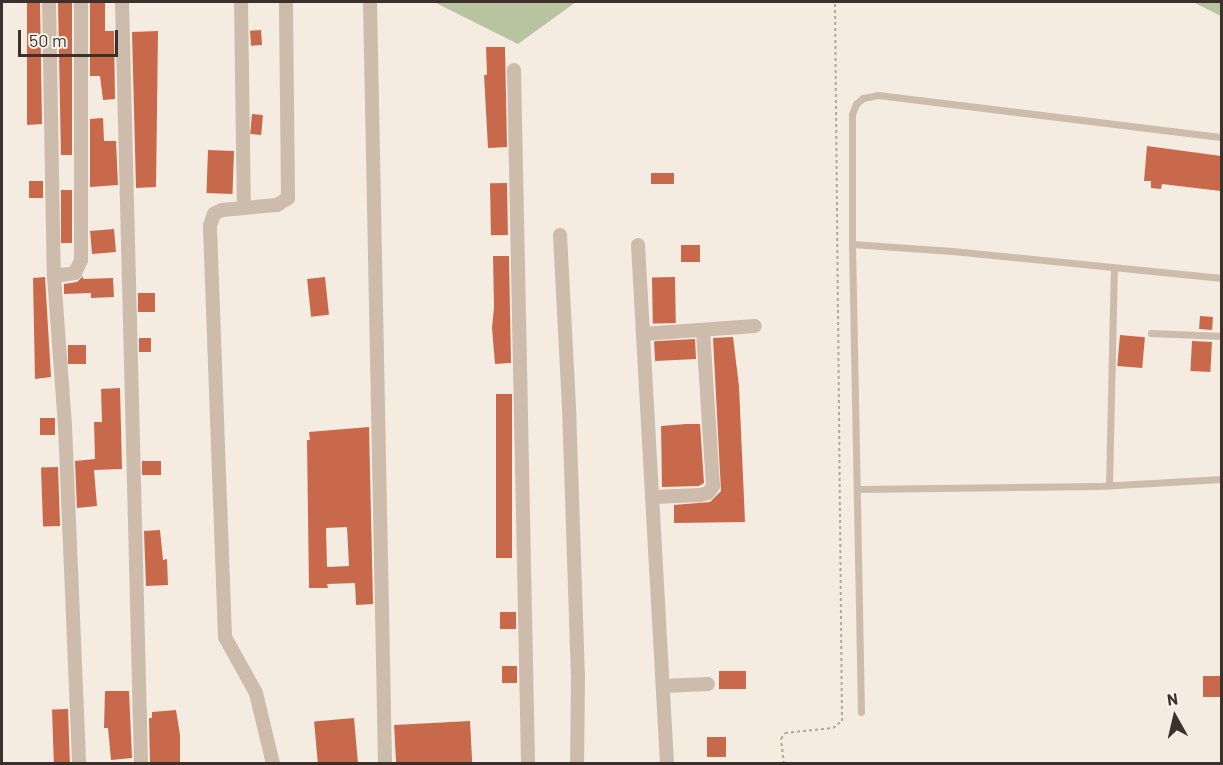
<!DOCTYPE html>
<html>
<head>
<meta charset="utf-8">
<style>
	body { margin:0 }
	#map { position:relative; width:1223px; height:765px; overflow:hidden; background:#f4ebe1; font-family:Barlow,sans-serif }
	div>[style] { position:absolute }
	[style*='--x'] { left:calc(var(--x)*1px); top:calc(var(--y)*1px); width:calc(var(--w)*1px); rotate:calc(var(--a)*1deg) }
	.green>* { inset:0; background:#b8c4a0 }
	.building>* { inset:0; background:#c8694b; transform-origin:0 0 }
	.path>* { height:2px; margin-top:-1px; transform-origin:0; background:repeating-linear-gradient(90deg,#b9a596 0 3px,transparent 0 6px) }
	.service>* { height:7px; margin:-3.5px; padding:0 3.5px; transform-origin:3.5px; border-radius:3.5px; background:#cdbbac }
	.minor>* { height:14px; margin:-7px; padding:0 7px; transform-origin:7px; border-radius:7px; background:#cdbbac }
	span { translate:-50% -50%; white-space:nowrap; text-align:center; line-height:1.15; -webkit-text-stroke:5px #fbf5ee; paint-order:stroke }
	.frame { position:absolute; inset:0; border:3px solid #3b302b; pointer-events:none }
	.north { position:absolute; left:1145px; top:687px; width:60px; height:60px; -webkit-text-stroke:4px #fbf5ee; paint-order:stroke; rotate:352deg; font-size:16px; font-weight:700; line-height:24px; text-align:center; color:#3b302b }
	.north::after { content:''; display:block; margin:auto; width:21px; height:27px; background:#3b302b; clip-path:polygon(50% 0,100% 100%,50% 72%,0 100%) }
	.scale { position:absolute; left:18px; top:30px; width:100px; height:27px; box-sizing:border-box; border:3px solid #3b302b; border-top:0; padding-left:8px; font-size:18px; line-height:21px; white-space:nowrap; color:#3b302b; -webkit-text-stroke:4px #fbf5ee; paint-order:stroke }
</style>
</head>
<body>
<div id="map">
	<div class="green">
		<i style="clip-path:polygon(434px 2px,576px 2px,518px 44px)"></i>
		<i style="clip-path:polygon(1193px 2px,1221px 2px,1221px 16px)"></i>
	</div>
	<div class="building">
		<i style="clip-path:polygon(27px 2px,40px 2px,42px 124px,27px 125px)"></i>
		<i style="clip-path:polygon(58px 2px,72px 2px,72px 155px,61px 155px)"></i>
		<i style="clip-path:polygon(90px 2px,105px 2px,105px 31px,114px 31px,115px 99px,103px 100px,100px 76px,90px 76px)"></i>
		<i style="left:261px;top:30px;width:15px;height:11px;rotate:86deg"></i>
		<i style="clip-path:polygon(158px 31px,156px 187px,136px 188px,132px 32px)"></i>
		<i style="clip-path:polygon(486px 47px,505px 47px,507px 147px,488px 148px,484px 75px,487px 75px)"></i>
		<i style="left:252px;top:114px;width:11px;height:20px;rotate:5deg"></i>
		<i style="clip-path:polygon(103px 118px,104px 141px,116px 141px,118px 185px,90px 187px,90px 119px)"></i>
		<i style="clip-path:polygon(1147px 146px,1221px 156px,1221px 191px,1162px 184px,1161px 189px,1151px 188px,1151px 181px,1144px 181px)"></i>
		<i style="left:208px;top:150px;width:26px;height:43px;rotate:2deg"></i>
		<i style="left:674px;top:173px;width:11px;height:23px;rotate:90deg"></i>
		<i style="left:29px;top:181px;width:14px;height:17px"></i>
		<i style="left:507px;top:183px;width:52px;height:17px;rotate:89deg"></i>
		<i style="left:72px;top:190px;width:53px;height:11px;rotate:90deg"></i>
		<i style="left:114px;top:229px;width:23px;height:24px;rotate:85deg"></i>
		<i style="left:700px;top:245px;width:17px;height:19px;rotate:90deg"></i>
		<i style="clip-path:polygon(493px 256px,509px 256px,511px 363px,495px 364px,492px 328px,494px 307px)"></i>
		<i style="clip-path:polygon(83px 276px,83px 279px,113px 278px,114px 297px,91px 298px,91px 293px,64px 294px,64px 284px,77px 282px)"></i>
		<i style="clip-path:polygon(45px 277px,51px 377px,35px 379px,33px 278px)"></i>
		<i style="left:325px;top:277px;width:38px;height:18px;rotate:84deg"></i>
		<i style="left:675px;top:277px;width:46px;height:23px;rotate:89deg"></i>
		<i style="left:155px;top:293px;width:19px;height:17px;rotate:90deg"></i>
		<i style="left:1200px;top:316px;width:13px;height:13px;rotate:4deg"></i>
		<i style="left:1120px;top:335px;width:25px;height:31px;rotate:5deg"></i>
		<i style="clip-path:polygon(733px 337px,739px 386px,745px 522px,674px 523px,674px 505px,710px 502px,721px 491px,713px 338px)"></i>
		<i style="left:139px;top:338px;width:12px;height:14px"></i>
		<i style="left:695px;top:339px;width:20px;height:41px;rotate:87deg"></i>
		<i style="left:1192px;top:341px;width:20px;height:30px;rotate:3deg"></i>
		<i style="left:68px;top:345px;width:18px;height:19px"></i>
		<i style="clip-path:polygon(120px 388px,122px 469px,94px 470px,97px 506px,77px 508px,75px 461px,95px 459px,94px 422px,102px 422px,101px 389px)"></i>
		<i style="left:496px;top:394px;width:16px;height:164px"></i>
		<i style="left:40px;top:418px;width:15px;height:17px"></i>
		<i style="clip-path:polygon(686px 424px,700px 424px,704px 483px,699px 486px,662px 487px,661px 426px)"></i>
		<i style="clip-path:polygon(evenodd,369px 427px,373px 604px,356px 605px,355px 583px,327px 584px,328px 588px,309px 588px,307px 440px,310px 440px,309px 432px,369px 427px,347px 527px,349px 566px,327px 567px,326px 528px,347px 527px)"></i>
		<i style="left:161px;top:461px;width:14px;height:19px;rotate:90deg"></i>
		<i style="left:58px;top:467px;width:59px;height:17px;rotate:88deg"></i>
		<i style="clip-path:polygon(160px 530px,163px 560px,167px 559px,168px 585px,146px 586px,144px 531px)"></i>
		<i style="left:500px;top:612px;width:16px;height:17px"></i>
		<i style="left:502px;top:666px;width:15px;height:17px"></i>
		<i style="left:719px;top:671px;width:27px;height:18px"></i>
		<i style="left:1203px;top:676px;width:18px;height:21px"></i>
		<i style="clip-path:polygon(105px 691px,129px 691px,132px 758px,111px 760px,108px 728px,104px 728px)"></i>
		<i style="left:68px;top:709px;width:55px;height:16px;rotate:88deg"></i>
		<i style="clip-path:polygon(176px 710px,180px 735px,180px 764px,150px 764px,149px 718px,152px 718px,152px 712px)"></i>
		<i style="left:354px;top:718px;width:46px;height:40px;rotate:85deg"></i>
		<i style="left:470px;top:721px;width:43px;height:76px;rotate:87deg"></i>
		<i style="left:707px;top:737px;width:19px;height:20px"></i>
	</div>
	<div class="path">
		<i style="--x:784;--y:764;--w:25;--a:-97"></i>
		<i style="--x:781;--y:739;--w:7;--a:-56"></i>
		<i style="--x:785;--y:733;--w:48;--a:-5.9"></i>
		<i style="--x:833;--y:728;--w:11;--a:-38"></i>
		<i style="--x:842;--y:721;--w:719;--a:-90.56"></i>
	</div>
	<div class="service">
		<i style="--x:852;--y:244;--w:100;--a:4"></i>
		<i style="--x:952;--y:251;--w:271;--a:5.7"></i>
		<i style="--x:1151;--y:333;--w:71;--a:2.4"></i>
		<i style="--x:1109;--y:485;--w:216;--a:-88.7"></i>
		<i style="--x:858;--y:489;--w:242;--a:-0.7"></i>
		<i style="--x:1100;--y:486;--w:122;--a:-3.3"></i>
		<i style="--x:861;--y:712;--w:468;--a:-91.1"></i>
		<i style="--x:852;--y:244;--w:130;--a:-90"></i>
		<i style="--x:852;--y:114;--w:11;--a:-68"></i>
		<i style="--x:856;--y:104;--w:9;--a:-41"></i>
		<i style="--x:863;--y:98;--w:15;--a:-11"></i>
		<i style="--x:878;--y:95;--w:347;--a:7"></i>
	</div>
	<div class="minor">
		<i style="--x:49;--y:2;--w:274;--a:89"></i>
		<i style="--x:54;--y:276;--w:150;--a:85.8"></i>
		<i style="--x:65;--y:426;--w:338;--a:87.6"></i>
		<i style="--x:122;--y:2;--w:762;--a:88.57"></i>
		<i style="--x:241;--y:2;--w:205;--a:89.2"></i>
		<i style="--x:370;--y:2;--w:762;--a:88.87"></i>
		<i style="--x:514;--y:70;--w:694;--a:88.84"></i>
		<i style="--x:560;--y:235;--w:172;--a:87"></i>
		<i style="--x:569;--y:407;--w:267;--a:88.1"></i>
		<i style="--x:578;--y:674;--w:90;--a:90.6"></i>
		<i style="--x:638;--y:245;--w:520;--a:86.8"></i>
		<i style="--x:54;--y:276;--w:21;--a:-8"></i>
		<i style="--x:75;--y:273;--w:14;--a:-65"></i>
		<i style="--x:81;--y:260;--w:258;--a:-90"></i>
		<i style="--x:643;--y:334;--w:112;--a:-4.1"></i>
		<i style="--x:653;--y:497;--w:47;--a:-2.4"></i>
		<i style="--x:700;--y:495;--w:8;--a:-14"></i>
		<i style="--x:708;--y:493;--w:9;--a:-54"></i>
		<i style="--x:713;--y:486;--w:156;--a:-93.7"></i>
		<i style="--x:663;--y:686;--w:45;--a:-2.5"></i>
		<i style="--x:273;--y:764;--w:73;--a:-103.5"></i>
		<i style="--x:256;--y:693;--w:64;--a:-119"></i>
		<i style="--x:225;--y:637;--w:411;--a:-92.1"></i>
		<i style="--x:210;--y:226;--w:13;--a:-72"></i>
		<i style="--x:214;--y:214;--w:9;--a:-27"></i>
		<i style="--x:222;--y:210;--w:55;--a:-5.2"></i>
		<i style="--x:277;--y:205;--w:13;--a:-32"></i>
		<i style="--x:288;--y:198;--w:196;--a:-90.6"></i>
	</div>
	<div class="frame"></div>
	<div class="north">N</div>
	<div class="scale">50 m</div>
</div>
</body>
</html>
